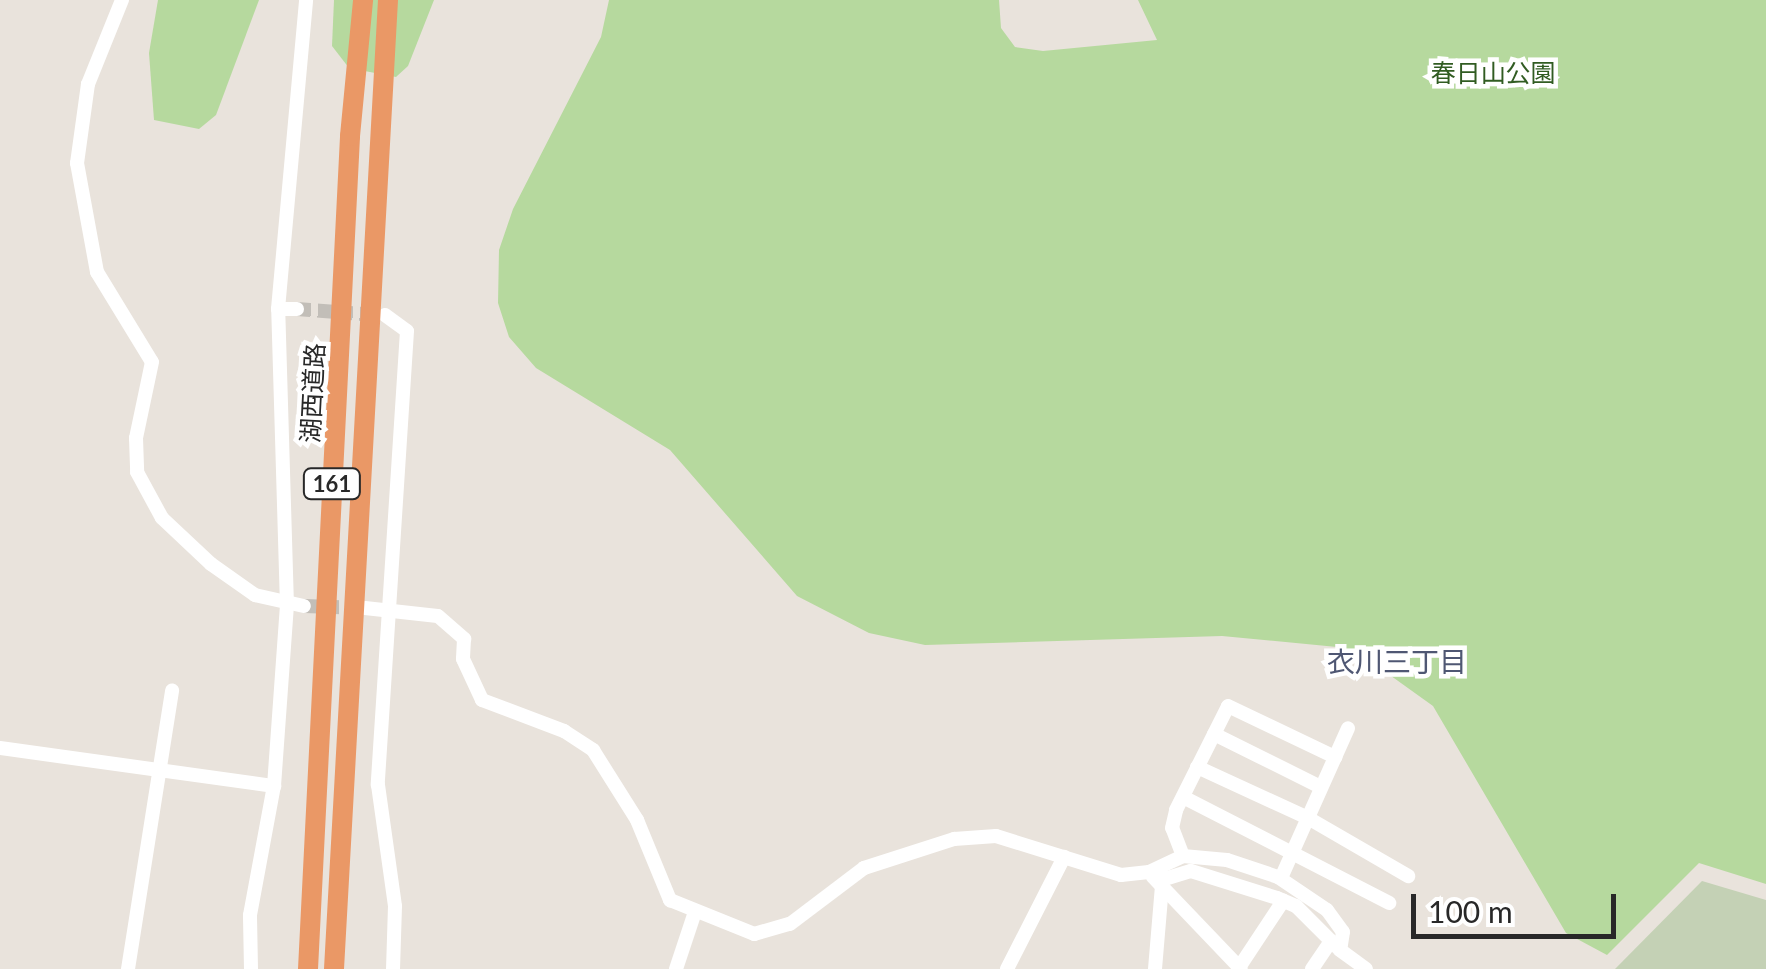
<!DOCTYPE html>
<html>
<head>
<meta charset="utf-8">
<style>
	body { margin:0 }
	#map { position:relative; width:1766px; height:969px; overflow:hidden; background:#e9e3dc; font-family:Lato,"Noto Sans JP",sans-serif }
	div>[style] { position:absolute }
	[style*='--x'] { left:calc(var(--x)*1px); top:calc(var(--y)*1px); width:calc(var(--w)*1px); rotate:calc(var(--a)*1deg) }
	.green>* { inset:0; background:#b6d99e }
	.cemetery>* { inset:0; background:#c4d1b5 }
	.minor-tunnel>* { height:14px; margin-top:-7px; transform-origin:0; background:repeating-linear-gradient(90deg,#c2beb8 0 14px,transparent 0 21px) }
	.minor>* { height:14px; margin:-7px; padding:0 7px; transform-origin:7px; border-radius:7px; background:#fff }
	.highway>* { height:20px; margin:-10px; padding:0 10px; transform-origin:10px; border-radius:10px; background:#ea9866 }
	span { translate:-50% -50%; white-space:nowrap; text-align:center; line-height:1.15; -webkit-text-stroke:9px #fff; paint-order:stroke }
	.shield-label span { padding:2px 8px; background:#fff; border:2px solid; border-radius:8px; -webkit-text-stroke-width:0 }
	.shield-label { font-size:22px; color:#282828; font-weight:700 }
	.park-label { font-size:25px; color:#315c22 }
	.street-label { font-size:25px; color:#282828 }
	.neighbourhood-label { font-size:28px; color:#4f5773 }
	.scale { position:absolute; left:1411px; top:894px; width:205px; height:45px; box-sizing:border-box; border:5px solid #282828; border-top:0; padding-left:12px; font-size:30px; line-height:35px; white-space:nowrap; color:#282828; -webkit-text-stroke:8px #fff; paint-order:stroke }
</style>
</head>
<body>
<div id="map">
	<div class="green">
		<i style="clip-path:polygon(158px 0,259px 0,216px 115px,199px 129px,154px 120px,149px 53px)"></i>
		<i style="clip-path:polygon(334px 0,434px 0,408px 66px,396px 77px,349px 68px,332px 46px)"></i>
		<i style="clip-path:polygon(609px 0,999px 0,1001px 28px,1015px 47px,1043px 51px,1157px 40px,1138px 0,1766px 0,1766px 884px,1699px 863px,1607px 955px,1566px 933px,1433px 706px,1373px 663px,1337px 647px,1222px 636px,925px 645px,869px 633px,797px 596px,670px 450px,536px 368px,509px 337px,498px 303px,499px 250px,513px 209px,601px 37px)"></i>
	</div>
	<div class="cemetery">
		<i style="clip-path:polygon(1702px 881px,1766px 900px,1766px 969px,1615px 969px)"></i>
	</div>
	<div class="minor-tunnel">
		<i style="--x:297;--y:309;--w:79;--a:4.3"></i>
		<i style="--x:304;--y:606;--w:59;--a:1.9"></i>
	</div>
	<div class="minor">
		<i style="--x:122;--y:0;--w:91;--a:112"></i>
		<i style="--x:88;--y:84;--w:80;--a:97.9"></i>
		<i style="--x:77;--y:163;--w:111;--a:79.6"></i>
		<i style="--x:97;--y:272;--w:105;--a:58.6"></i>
		<i style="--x:152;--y:362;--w:78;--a:101.9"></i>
		<i style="--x:136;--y:438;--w:34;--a:88"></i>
		<i style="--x:137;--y:472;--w:52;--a:61.5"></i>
		<i style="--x:162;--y:518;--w:67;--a:43.2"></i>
		<i style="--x:211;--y:564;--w:54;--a:35.2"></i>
		<i style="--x:255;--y:595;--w:50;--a:12.7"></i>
		<i style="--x:278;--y:309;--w:19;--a:0"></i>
		<i style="--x:385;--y:315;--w:27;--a:36"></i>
		<i style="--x:407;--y:331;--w:455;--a:93.7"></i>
		<i style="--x:378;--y:785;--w:122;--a:82"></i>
		<i style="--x:395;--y:906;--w:63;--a:91.8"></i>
		<i style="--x:365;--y:608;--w:73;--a:6.3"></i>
		<i style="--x:438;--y:616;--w:35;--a:41"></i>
		<i style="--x:464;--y:639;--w:20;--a:93"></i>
		<i style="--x:463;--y:659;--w:45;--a:65.1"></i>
		<i style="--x:482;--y:700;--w:88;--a:20.7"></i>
		<i style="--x:564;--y:731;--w:35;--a:33"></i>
		<i style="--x:593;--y:750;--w:83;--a:57.8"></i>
		<i style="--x:637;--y:820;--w:87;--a:67.6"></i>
		<i style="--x:670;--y:900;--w:91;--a:22"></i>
		<i style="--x:754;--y:934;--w:37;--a:-16"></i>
		<i style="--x:790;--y:924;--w:93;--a:-37.1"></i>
		<i style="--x:864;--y:868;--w:95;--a:-17.9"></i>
		<i style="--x:954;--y:839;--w:42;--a:-4.1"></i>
		<i style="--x:996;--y:836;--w:131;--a:17.3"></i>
		<i style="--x:1121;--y:875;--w:28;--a:-6"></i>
		<i style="--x:1149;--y:872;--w:38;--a:-25"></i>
		<i style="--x:1183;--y:856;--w:44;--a:5.2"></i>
		<i style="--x:1227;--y:860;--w:54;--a:18.4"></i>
		<i style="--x:1278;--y:877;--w:59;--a:34"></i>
		<i style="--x:1327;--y:910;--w:27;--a:54"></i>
		<i style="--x:1343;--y:932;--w:18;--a:99"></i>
		<i style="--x:1340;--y:950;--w:32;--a:36"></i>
		<i style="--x:1214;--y:734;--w:119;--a:26.4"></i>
		<i style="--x:0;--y:748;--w:277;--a:7.9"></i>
		<i style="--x:1197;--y:767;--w:122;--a:24.7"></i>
		<i style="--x:1308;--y:818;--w:116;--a:30.1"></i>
		<i style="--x:1183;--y:797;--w:232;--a:27.2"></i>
		<i style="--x:1183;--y:856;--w:30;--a:-111"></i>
		<i style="--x:1172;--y:828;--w:18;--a:-77"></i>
		<i style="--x:1176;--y:810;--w:116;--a:-63.4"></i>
		<i style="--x:1228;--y:706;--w:119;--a:25.5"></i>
		<i style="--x:1153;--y:877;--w:127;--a:46.3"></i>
		<i style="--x:1281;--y:878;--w:164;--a:-65.9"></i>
		<i style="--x:1158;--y:881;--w:34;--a:-17"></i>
		<i style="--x:1191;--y:871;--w:90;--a:17.4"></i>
		<i style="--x:1277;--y:898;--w:21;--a:23"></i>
		<i style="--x:1296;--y:906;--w:62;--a:45"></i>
		<i style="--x:128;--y:969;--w:282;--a:-81"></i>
		<i style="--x:251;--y:969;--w:54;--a:-91.1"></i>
		<i style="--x:250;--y:915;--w:131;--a:-79.5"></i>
		<i style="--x:274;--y:786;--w:180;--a:-85.9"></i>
		<i style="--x:287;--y:606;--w:297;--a:-91.7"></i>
		<i style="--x:278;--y:309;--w:310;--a:-84.8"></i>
		<i style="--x:676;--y:969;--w:60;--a:-71.6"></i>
		<i style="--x:1007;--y:969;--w:126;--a:-63"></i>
		<i style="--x:1155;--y:969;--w:83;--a:-85.2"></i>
		<i style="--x:1238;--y:969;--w:82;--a:-56.5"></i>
		<i style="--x:1312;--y:969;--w:34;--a:-56"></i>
	</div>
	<div class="highway">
		<i style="--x:308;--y:969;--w:834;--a:-87.11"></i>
		<i style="--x:350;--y:136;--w:137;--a:-84.5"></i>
		<i style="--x:334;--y:969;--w:971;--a:-86.81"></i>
	</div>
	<div class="shield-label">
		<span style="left:332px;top:484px">161</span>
	</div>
	<div class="park-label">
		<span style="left:1493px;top:72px">春日山公園</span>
	</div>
	<div class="street-label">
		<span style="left:312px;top:393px;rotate:-87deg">湖西道路</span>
	</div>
	<div class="neighbourhood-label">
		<span style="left:1397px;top:661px">衣川三丁目</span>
	</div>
	<div class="scale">100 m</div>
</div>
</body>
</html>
